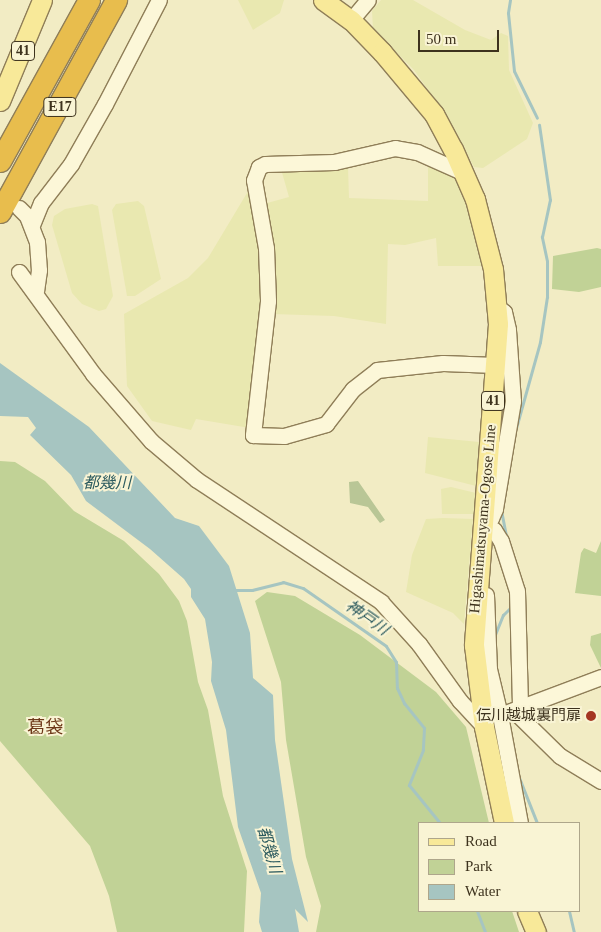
<!DOCTYPE html>
<html>
<head>
<meta charset="utf-8">
<style>
	body { margin:0 }
	#map { position:relative; width:601px; height:932px; overflow:hidden; background:#f2ecc4; font-family:"Times New Roman","Noto Sans JP",serif }
	div>[style] { position:absolute }
	[style*='--x'] { left:calc(var(--x)*1px); top:calc(var(--y)*1px); width:calc(var(--w)*1px); rotate:calc(var(--a)*1deg) }
	.farmland>* { inset:0; background:#e9e8b0 }
	.green>* { inset:0; background:#c1d296 }
	.cemetery>* { inset:0; background:#b9c696 }
	.water>* { inset:0; background:#a6c5c1 }
	.stream>* { height:3px; margin:-1.5px; padding:0 1.5px; transform-origin:1.5px; border-radius:1.5px; background:#a6c5c1 }
	.roads { filter:drop-shadow(1px 0 #8f7e58) drop-shadow(-1px 0 #8f7e58) drop-shadow(0 1px #8f7e58) drop-shadow(0 -1px #8f7e58) }
	.minor>* { height:15px; margin:-7.5px; padding:0 7.5px; transform-origin:7.5px; border-radius:7.5px; background:#fcf7d8 }
	.major>* { height:19px; margin:-9.5px; padding:0 9.5px; transform-origin:9.5px; border-radius:9.5px; background:#f8e999 }
	.highway>* { height:21px; margin:-10.5px; padding:0 10.5px; transform-origin:10.5px; border-radius:10.5px; background:#e8bd4d }
	.dots>* { width:14px; height:14px; translate:-50% -50%; box-sizing:border-box; border:2px solid #f9f4d4; border-radius:50% }
	span { translate:-50% -50%; white-space:nowrap; text-align:center; line-height:1.15; -webkit-text-stroke:4px #f9f4d4; paint-order:stroke }
	.shield-label span { padding:1px 4px; background:#f9f4d4; border:1px solid; border-radius:4px; -webkit-text-stroke-width:0 }
	.shield-label { font-size:14px; color:#3d321d; font-weight:700 }
	.street-label { font-size:15px; color:#3d321d }
	.poi-label { font-size:15px; color:#3d321d }
	.right { translate:-100% -50%; text-align:right }
	.water-label { font-size:16px; color:#2b5a5e; font-style:italic }
	.quarter-label { font-size:18px; color:#6e3819 }
	.legend { position:absolute; left:418px; top:822px; width:162px; height:90px; box-sizing:border-box; background:#f9f4d4; border:1px solid #aea68b; margin:0; padding:6px 9px; list-style:none; font-size:15px; color:#3d321d }
	.legend li { display:flex; align-items:center; gap:10px; height:25px }
	.legend b { width:25px; border:1px solid #aea68b }
	.scale { position:absolute; left:418px; top:30px; width:81px; height:22px; box-sizing:border-box; border:2px solid #3d321d; border-top:0; padding-left:6px; font-size:15px; line-height:18px; white-space:nowrap; color:#3d321d; -webkit-text-stroke:4px #f9f4d4; paint-order:stroke }
</style>
</head>
<body>
<div id="map">
	<div class="farmland">
		<i style="clip-path:polygon(238px 0,284px 0,280px 13px,253px 30px)"></i>
		<i style="clip-path:polygon(381px 0,413px 0,465px 30px,491px 40px,501px 33px,508px 36px,509px 70px,533px 123px,527px 139px,483px 168px,474px 167px,449px 120px,414px 70px,373px 29px,372px 11px)"></i>
		<i style="clip-path:polygon(428px 162px,454px 171px,468px 208px,482px 266px,438px 266px,436px 238px,405px 245px,388px 244px,386px 324px,334px 316px,272px 314px,260px 205px,289px 197px,281px 169px,348px 167px,349px 198px,428px 201px)"></i>
		<i style="clip-path:polygon(250px 188px,262px 273px,261px 316px,250px 428px,196px 419px,191px 430px,152px 421px,127px 386px,124px 314px,188px 278px,208px 258px)"></i>
		<i style="clip-path:polygon(138px 201px,144px 206px,161px 279px,135px 296px,127px 296px,112px 210px,116px 204px)"></i>
		<i style="clip-path:polygon(92px 204px,98px 206px,113px 296px,106px 309px,99px 311px,82px 304px,72px 293px,52px 225px,54px 216px,65px 209px)"></i>
		<i style="clip-path:polygon(428px 437px,479px 442px,476px 486px,425px 473px)"></i>
		<i style="clip-path:polygon(451px 487px,476px 493px,474px 514px,442px 514px,441px 489px)"></i>
		<i style="clip-path:polygon(443px 518px,473px 519px,464px 624px,453px 613px,406px 592px,412px 555px,426px 519px)"></i>
	</div>
	<div class="green">
		<i style="clip-path:polygon(597px 248px,601px 249px,601px 287px,579px 292px,552px 289px,553px 256px)"></i>
		<i style="clip-path:polygon(0 461px,15px 462px,45px 481px,74px 511px,124px 541px,159px 574px,179px 601px,187px 621px,198px 682px,208px 710px,223px 796px,247px 871px,244px 932px,117px 932px,109px 896px,90px 846px,0 741px)"></i>
		<i style="clip-path:polygon(601px 541px,601px 596px,575px 593px,581px 553px,584px 548px,596px 553px)"></i>
		<i style="clip-path:polygon(267px 592px,295px 596px,360px 635px,436px 692px,466px 727px,489px 823px,420px 823px,420px 911px,512px 911px,519px 932px,316px 932px,321px 906px,306px 857px,286px 740px,281px 682px,255px 601px)"></i>
		<i style="clip-path:polygon(601px 633px,601px 668px,590px 645px,591px 636px)"></i>
	</div>
	<div class="cemetery">
		<i style="clip-path:polygon(358px 481px,385px 520px,380px 523px,368px 507px,350px 503px,349px 482px)"></i>
	</div>
	<div class="water">
		<i style="clip-path:polygon(0 363px,89px 427px,175px 518px,199px 526px,229px 566px,250px 633px,253px 678px,273px 695px,275px 740px,292px 859px,308px 922px,295px 909px,299px 932px,262px 932px,259px 922px,261px 893px,238px 827px,226px 730px,211px 681px,212px 662px,205px 619px,191px 597px,191px 589px,184px 579px,150px 549px,86px 501px,71px 475px,30px 435px,36px 428px,28px 417px,0 416px)"></i>
	</div>
	<div class="stream">
		<i style="--x:510;--y:0;--w:13;--a:99"></i>
		<i style="--x:508;--y:13;--w:58;--a:84.1"></i>
		<i style="--x:514;--y:71;--w:52;--a:63.9"></i>
		<i style="--x:516;--y:428;--w:89;--a:-74.4"></i>
		<i style="--x:540;--y:342;--w:46;--a:-81.2"></i>
		<i style="--x:547;--y:297;--w:36;--a:-90"></i>
		<i style="--x:547;--y:261;--w:25;--a:-102"></i>
		<i style="--x:542;--y:237;--w:38;--a:-78"></i>
		<i style="--x:550;--y:200;--w:76;--a:-98.3"></i>
		<i style="--x:501;--y:510;--w:26;--a:79"></i>
		<i style="--x:234;--y:590;--w:18;--a:0"></i>
		<i style="--x:252;--y:590;--w:32;--a:-14"></i>
		<i style="--x:283;--y:582;--w:21;--a:17"></i>
		<i style="--x:303;--y:588;--w:101;--a:34.9"></i>
		<i style="--x:386;--y:646;--w:19;--a:58"></i>
		<i style="--x:396;--y:662;--w:26;--a:88"></i>
		<i style="--x:397;--y:688;--w:17;--a:65"></i>
		<i style="--x:404;--y:703;--w:32;--a:51"></i>
		<i style="--x:424;--y:728;--w:22;--a:93"></i>
		<i style="--x:423;--y:750;--w:38;--a:112"></i>
		<i style="--x:409;--y:785;--w:49;--a:50.8"></i>
		<i style="--x:494;--y:637;--w:24;--a:-68"></i>
		<i style="--x:503;--y:615;--w:13;--a:-45"></i>
		<i style="--x:518;--y:775;--w:52;--a:68.4"></i>
		<i style="--x:477;--y:911;--w:22;--a:69"></i>
		<i style="--x:569;--y:911;--w:22;--a:77"></i>
	</div>
	<div class="roads">
		<div class="minor">
			<i style="--x:351;--y:20;--w:26;--a:-50"></i>
			<i style="--x:464;--y:173;--w:51;--a:-155.9"></i>
			<i style="--x:417;--y:152;--w:22;--a:-170"></i>
			<i style="--x:395;--y:148;--w:63;--a:167.1"></i>
			<i style="--x:334;--y:162;--w:69;--a:178.3"></i>
			<i style="--x:265;--y:164;--w:7;--a:153"></i>
			<i style="--x:259;--y:167;--w:14;--a:111"></i>
			<i style="--x:254;--y:180;--w:69;--a:80"></i>
			<i style="--x:266;--y:248;--w:53;--a:87.8"></i>
			<i style="--x:268;--y:301;--w:135;--a:96.4"></i>
			<i style="--x:253;--y:435;--w:31;--a:2"></i>
			<i style="--x:284;--y:436;--w:44;--a:-15.9"></i>
			<i style="--x:326;--y:424;--w:44;--a:-52.4"></i>
			<i style="--x:353;--y:389;--w:31;--a:-38"></i>
			<i style="--x:377;--y:370;--w:66;--a:-6.1"></i>
			<i style="--x:443;--y:363;--w:52;--a:2.2"></i>
			<i style="--x:19;--y:208;--w:11;--a:45"></i>
			<i style="--x:27;--y:216;--w:28;--a:69"></i>
			<i style="--x:37;--y:242;--w:28;--a:86"></i>
			<i style="--x:39;--y:270;--w:21;--a:98"></i>
			<i style="--x:32;--y:225;--w:24;--a:-68"></i>
			<i style="--x:41;--y:203;--w:49;--a:-52.4"></i>
			<i style="--x:71;--y:164;--w:69;--a:-60.5"></i>
			<i style="--x:105;--y:104;--w:117;--a:-62.6"></i>
			<i style="--x:19;--y:272;--w:126;--a:54"></i>
			<i style="--x:93;--y:374;--w:89;--a:49.1"></i>
			<i style="--x:151;--y:441;--w:60;--a:40.3"></i>
			<i style="--x:197;--y:480;--w:221;--a:33.5"></i>
			<i style="--x:381;--y:602;--w:57;--a:47.9"></i>
			<i style="--x:419;--y:644;--w:70;--a:54.3"></i>
			<i style="--x:460;--y:701;--w:35;--a:47"></i>
			<i style="--x:500;--y:309;--w:5;--a:37"></i>
			<i style="--x:504;--y:312;--w:18;--a:77"></i>
			<i style="--x:508;--y:330;--w:71;--a:86"></i>
			<i style="--x:513;--y:401;--w:109;--a:99.5"></i>
			<i style="--x:495;--y:509;--w:10;--a:114"></i>
			<i style="--x:491;--y:518;--w:9;--a:148"></i>
			<i style="--x:483;--y:523;--w:13;--a:32"></i>
			<i style="--x:494;--y:530;--w:13;--a:58"></i>
			<i style="--x:501;--y:541;--w:52;--a:72.3"></i>
			<i style="--x:517;--y:591;--w:118;--a:88.5"></i>
			<i style="--x:486;--y:595;--w:74;--a:87.7"></i>
			<i style="--x:489;--y:669;--w:47;--a:76.6"></i>
			<i style="--x:514;--y:711;--w:64;--a:44.4"></i>
			<i style="--x:560;--y:756;--w:48;--a:31.4"></i>
			<i style="--x:520;--y:823;--w:110;--a:-100.5"></i>
			<i style="--x:500;--y:715;--w:108;--a:-20.6"></i>
		</div>
		<div class="major">
			<i style="--x:323;--y:0;--w:34;--a:36"></i>
			<i style="--x:351;--y:20;--w:45;--a:45.9"></i>
			<i style="--x:382;--y:52;--w:81;--a:50"></i>
			<i style="--x:434;--y:114;--w:40;--a:62"></i>
			<i style="--x:453;--y:149;--w:55;--a:66.3"></i>
			<i style="--x:475;--y:199;--w:72;--a:75.6"></i>
			<i style="--x:493;--y:269;--w:55;--a:84.8"></i>
			<i style="--x:498;--y:324;--w:322;--a:94.3"></i>
			<i style="--x:474;--y:645;--w:83;--a:83"></i>
			<i style="--x:484;--y:727;--w:98;--a:78.2"></i>
			<i style="--x:0;--y:101;--w:109;--a:-67.4"></i>
			<i style="--x:527;--y:911;--w:23;--a:67"></i>
		</div>
		<div class="highway">
			<i style="--x:0;--y:161;--w:184;--a:-61.1"></i>
			<i style="--x:0;--y:212;--w:242;--a:-61.3"></i>
		</div>
	</div>
	<div class="dots">
		<i style="left:591px;top:716px;background:#a43622"></i>
	</div>
	<div class="shield-label">
		<span style="left:23px;top:51px">41</span>
		<span style="left:60px;top:107px">E17</span>
		<span style="left:493px;top:401px">41</span>
	</div>
	<div class="street-label">
		<span style="left:483px;top:519px;rotate:-85deg">Higashimatsuyama-Ogose Line</span>
	</div>
	<div class="poi-label">
		<span class="right" style="left:581px;top:716px">伝川越城裏門扉</span>
	</div>
	<div class="water-label">
		<span style="left:107px;top:483px">都幾川</span>
		<span style="left:367px;top:618px;rotate:35deg">神戸川</span>
		<span style="left:269px;top:850px;rotate:74deg">都幾川</span>
	</div>
	<div class="quarter-label">
		<span style="left:45px;top:727px">葛袋</span>
	</div>
	<ul class="legend">
	<li><b style="height:6px;background:#f8e999"></b>Road</li>
	<li><b style="height:14px;background:#c1d296"></b>Park</li>
	<li><b style="height:14px;background:#a6c5c1"></b>Water</li>
	</ul>
	<div class="scale">50 m</div>
</div>
</body>
</html>
